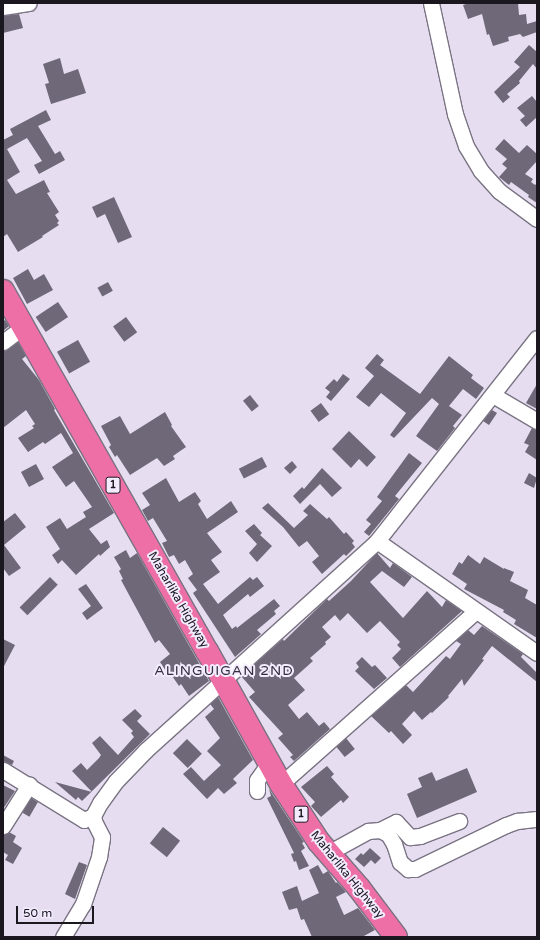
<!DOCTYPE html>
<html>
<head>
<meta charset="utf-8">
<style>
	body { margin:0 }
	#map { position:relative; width:540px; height:940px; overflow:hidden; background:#e6def0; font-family:"Varela Round",sans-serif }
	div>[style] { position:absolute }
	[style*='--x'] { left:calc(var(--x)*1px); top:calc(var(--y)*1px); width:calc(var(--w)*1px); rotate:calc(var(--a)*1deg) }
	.building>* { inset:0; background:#6f6878; transform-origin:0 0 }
	.roads { filter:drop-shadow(1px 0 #7a7383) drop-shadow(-1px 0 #7a7383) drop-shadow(0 1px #7a7383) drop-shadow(0 -1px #7a7383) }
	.minor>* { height:15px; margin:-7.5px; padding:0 7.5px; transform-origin:7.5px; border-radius:7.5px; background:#fff }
	.highway>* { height:22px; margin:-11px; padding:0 11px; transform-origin:11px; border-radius:11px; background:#ee6fa5 }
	span { translate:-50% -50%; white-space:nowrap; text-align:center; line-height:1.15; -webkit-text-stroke:4px #f3ebfe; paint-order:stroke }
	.shield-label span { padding:1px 3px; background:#f3ebfe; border:1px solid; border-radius:3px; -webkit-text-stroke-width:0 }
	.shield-label { font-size:11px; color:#1a181e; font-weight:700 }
	.street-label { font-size:12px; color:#1a181e }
	.quarter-label { font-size:14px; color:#352e3c; letter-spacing:1px }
	.frame { position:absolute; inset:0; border:4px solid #1a181e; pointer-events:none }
	.scale { position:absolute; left:16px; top:906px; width:78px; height:18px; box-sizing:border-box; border:2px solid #1a181e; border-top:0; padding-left:5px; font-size:12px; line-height:14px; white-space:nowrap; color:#1a181e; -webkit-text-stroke:3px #f3ebfe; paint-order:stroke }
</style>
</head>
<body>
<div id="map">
	<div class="building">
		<i style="clip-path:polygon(469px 3px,518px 3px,519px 15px,526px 14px,527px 24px,537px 21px,537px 32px,523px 37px,520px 34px,508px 37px,509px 41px,493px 46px,489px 34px,487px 35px,482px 14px,468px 19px,463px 5px)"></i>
		<i style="clip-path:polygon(19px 14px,23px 28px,3px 33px,3px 16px)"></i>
		<i style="clip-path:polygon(529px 45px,537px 52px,537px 69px,533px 64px,519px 81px,520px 83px,507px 94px,510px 97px,503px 103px,494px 92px,520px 67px,514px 62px)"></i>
		<i style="clip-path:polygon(60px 58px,64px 74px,78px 69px,86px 93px,51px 104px,45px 84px,49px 83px,43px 64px)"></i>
		<i style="clip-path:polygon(532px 96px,537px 102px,537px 117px,526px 127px,520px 120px,525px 116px,517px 108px)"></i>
		<i style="clip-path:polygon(46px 110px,51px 120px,38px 126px,55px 154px,60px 151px,65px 160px,39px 174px,34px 165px,42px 161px,27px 138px,7px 149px,20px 172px,7px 180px,16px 194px,44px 180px,50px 192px,47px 193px,59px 212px,55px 215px,59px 221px,57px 223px,59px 225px,42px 236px,43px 237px,18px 252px,7px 234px,3px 237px,3px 140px,13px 135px,10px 129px)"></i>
		<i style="clip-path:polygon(504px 139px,519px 153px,527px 145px,537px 154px,537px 161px,525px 174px,533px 179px,531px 182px,535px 185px,537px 183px,537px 203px,528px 197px,529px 195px,511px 182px,509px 185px,499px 177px,507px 168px,502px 164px,507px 159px,495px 149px)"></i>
		<i style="clip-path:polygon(114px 197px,132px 237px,118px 243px,105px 214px,97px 218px,92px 207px)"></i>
		<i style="clip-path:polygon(28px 269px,34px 280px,44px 274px,53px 290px,27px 304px,13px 278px)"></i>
		<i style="left:108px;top:282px;width:10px;height:12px;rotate:61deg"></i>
		<i style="left:58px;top:302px;width:18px;height:27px;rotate:56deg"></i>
		<i style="left:126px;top:317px;width:19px;height:16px;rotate:54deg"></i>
		<i style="clip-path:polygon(5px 320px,9px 326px,3px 331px,3px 321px)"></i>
		<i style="left:78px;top:340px;width:25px;height:24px;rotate:61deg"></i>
		<i style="clip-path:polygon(18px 342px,26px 356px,22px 359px,39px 380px,55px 409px,54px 410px,114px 513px,89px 529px,101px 544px,107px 540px,110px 547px,100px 556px,99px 554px,76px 575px,62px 560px,58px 564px,52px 555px,60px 549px,46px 527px,60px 518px,67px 529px,86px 517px,83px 512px,92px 507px,74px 481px,66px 487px,52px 467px,73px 453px,61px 433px,45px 444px,43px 442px,28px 452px,18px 438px,34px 428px,32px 426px,35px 424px,26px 410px,3px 428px,3px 351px)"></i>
		<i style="clip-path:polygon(377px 354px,384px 360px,380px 365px,420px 394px,449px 356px,473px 375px,471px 378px,484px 388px,476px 399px,463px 389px,449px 406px,462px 415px,453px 426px,455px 428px,437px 451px,416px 436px,439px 404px,432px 398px,394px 438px,390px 435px,406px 413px,381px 393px,369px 407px,356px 397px,374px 376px,365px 368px)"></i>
		<i style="clip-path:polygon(343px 374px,350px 379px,331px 401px,326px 397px,330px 392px,325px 388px,334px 379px,337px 382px)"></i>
		<i style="clip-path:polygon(537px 384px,537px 409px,526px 403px)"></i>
		<i style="left:250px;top:395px;width:14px;height:9px;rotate:51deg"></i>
		<i style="left:321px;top:403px;width:14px;height:13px;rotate:54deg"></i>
		<i style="clip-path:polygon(492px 410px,497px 413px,489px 425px,483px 421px)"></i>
		<i style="clip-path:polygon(165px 412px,172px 425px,171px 426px,186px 447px,173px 456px,175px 459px,164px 466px,157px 458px,130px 475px,117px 455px,115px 457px,109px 447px,111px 445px,101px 426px,120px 416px,130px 434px)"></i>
		<i style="clip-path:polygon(532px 428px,537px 430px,537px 460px,525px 452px,529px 445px,524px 443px)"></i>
		<i style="clip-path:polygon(349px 431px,376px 457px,367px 467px,359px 459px,351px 468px,332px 449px)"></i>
		<i style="clip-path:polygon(409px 453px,422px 463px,395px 496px,399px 499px,369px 536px,364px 532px,371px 524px,366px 520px,382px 501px,377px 497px)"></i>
		<i style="left:262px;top:457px;width:11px;height:26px;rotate:63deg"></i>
		<i style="clip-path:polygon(292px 461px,297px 467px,290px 474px,284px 468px)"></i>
		<i style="left:36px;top:464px;width:17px;height:17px;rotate:62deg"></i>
		<i style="clip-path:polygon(322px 468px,342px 488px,332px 497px,320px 484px,300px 504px,293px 496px,302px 487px,304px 489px)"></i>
		<i style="clip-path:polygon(529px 473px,537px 478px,534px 488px,524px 483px)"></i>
		<i style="clip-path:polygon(166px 478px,179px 502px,195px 492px,201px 501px,198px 504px,207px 519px,231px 501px,238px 512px,207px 533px,222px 552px,211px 560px,220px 572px,203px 584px,218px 604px,250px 577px,253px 580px,257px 577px,264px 586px,250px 597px,248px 594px,223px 615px,232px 629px,236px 626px,237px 628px,274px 599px,280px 606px,274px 611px,276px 614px,257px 630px,261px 634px,235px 657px,193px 593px,197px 590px,188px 578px,193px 574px,185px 560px,179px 564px,174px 555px,169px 557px,162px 543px,167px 541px,153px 518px,148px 521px,142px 510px,150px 505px,142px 493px)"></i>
		<i style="clip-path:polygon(268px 503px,294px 528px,308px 515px,303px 511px,310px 504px,327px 519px,329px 517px,344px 534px,346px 532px,354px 541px,352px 543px,355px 547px,346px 556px,344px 554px,322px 574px,312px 562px,319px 556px,307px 541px,299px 547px,283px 527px,262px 508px)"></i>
		<i style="clip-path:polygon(15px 513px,26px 527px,4px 545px,21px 568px,9px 576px,3px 568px,3px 522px)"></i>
		<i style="clip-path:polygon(254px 524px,262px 533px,260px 535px,272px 546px,257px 562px,249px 553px,257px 544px,245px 531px)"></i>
		<i style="clip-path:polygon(126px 550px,130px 558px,137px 553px,209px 681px,189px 696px,181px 684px,179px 686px,168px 670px,166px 671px,160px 662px,170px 654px,159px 640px,155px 643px,121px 580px,123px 579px,119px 571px,121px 569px,114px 557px)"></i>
		<i style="clip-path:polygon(377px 553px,390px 568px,393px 563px,412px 577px,404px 587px,382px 571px,370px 582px,403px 618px,427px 591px,442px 607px,446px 600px,462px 611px,400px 667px,392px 658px,401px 649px,397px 645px,400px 642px,380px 621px,367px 633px,348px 613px,340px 621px,335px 615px,322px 627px,331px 637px,325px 642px,326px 644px,310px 658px,313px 661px,294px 678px,305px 690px,288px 705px,299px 719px,307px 712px,319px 726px,324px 722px,330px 729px,294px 761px,290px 757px,293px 755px,278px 738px,283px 734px,249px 697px,255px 692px,241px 676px,283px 639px,284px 641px,327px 599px,329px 601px,351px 581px)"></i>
		<i style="clip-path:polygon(468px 555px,480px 564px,484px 557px,504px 569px,504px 568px,514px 572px,510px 581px,528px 590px,525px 598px,537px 605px,537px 638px,514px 624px,516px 620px,503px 612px,504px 610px,464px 589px,467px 584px,452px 574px,459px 562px,462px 564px)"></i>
		<i style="left:50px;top:577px;width:11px;height:43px;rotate:45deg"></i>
		<i style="clip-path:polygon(86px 584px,103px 608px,87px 620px,82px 613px,91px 606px,78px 589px)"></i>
		<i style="clip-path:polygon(482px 626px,523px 654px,521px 657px,537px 673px,537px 682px,492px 646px,482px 659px,484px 660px,464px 686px,462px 679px,448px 696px,449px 697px,432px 713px,431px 712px,422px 720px,414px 711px,402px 724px,412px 735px,403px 744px,391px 731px,389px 733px,371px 716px,406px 685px,413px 692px,446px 656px,450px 659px,461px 644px,456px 641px,468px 630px,474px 635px)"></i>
		<i style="clip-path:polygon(3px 639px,15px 645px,3px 668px)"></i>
		<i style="clip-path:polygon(362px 657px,372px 667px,375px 665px,387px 678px,374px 689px,355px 671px,359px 667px,356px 663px)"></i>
		<i style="clip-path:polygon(218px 697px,253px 760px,233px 779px,237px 783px,224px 794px,218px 788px,207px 799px,183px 774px,191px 767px,204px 781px,221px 765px,207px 751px,220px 738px,205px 717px,214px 709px,210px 704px)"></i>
		<i style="clip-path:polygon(135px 709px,142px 716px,137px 721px,150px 734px,82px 801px,78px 797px,76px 800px,55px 782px,92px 792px,72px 771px,81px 763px,87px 770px,99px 758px,101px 755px,92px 743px,100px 736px,118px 755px,134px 737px,131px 733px,133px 731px,122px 720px)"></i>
		<i style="left:346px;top:738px;width:14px;height:13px;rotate:51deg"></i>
		<i style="left:187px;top:739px;width:21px;height:20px;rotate:45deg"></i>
		<i style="clip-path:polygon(3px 755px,14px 761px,12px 765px,3px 761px)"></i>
		<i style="clip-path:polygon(327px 766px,334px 774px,331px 777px,349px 797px,343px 803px,341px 800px,321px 817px,311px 806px,315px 802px,301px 787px)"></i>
		<i style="clip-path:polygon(467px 768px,477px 792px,417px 818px,407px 794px,422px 787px,418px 778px,432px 772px,436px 781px)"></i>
		<i style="clip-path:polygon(3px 785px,15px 791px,3px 809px)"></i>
		<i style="clip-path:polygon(269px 789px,304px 842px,302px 843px,305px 848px,301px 851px,309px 866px,299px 870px,296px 861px,294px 862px,291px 854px,294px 853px,267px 798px,271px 796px)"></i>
		<i style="left:31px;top:798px;width:8px;height:17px;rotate:30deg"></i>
		<i style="left:163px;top:827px;width:22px;height:21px;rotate:39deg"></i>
		<i style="clip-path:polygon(9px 832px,16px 836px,13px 842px,22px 848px,13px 864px,5px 860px,8px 855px,3px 852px,3px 835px)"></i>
		<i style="clip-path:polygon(370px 848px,381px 858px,375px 864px,371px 860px,364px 867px,355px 859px,361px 853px,363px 855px)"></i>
		<i style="clip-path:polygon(79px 862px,87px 865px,75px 899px,65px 894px)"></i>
		<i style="clip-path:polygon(318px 865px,323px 874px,328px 871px,336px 883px,337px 882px,346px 892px,336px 897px,344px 915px,358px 908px,375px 930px,362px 937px,312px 937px,304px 919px,301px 920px,297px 908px,289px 910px,282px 892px,297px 886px,302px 901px,319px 893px,309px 870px)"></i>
	</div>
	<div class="roads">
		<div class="minor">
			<i style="--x:431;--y:3;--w:114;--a:77.8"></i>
			<i style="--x:455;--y:114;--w:34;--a:71"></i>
			<i style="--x:466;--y:146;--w:29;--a:59"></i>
			<i style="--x:481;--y:171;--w:27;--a:48"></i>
			<i style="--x:499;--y:191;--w:47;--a:36.4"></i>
			<i style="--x:3;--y:7;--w:26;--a:-9"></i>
			<i style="--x:3;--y:342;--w:25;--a:-37"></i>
			<i style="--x:493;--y:395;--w:51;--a:30.6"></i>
			<i style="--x:377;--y:541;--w:195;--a:35"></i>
			<i style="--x:3;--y:770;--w:95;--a:31.7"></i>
			<i style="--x:84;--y:820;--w:10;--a:-24"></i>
			<i style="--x:281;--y:784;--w:259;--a:-41.6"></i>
			<i style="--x:257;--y:791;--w:11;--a:-90"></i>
			<i style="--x:257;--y:780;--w:21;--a:-55"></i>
			<i style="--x:3;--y:826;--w:49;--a:-57.6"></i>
			<i style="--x:380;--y:830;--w:18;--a:-27"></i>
			<i style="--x:396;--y:822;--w:21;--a:47"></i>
			<i style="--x:410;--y:837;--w:10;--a:-6"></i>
			<i style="--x:420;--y:836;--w:42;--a:-21"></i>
			<i style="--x:328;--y:853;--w:46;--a:-28.8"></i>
			<i style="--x:368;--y:831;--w:12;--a:-5"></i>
			<i style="--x:380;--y:830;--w:9;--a:27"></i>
			<i style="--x:388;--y:834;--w:12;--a:59"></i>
			<i style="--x:394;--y:844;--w:19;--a:72"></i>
			<i style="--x:400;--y:862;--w:11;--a:41"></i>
			<i style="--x:408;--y:869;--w:7;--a:0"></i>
			<i style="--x:415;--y:869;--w:101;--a:-25.8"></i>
			<i style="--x:506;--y:825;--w:12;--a:-20"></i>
			<i style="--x:517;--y:821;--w:20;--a:-6"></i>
			<i style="--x:63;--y:937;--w:39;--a:-59"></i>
			<i style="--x:83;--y:904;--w:50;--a:-71.2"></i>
			<i style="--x:99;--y:857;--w:20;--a:-81"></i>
			<i style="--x:102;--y:837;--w:18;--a:-117"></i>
			<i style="--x:94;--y:821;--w:5;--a:-101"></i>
			<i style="--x:93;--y:816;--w:15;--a:-62"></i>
			<i style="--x:100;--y:803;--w:27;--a:-54"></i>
			<i style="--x:116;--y:781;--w:43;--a:-45.9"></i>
			<i style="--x:146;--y:750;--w:312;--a:-42.1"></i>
			<i style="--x:377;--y:541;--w:258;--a:-51.8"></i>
		</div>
		<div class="highway">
			<i style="--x:3;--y:291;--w:414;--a:60.5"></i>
			<i style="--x:207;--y:651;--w:152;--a:60.9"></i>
			<i style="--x:281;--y:784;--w:69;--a:56.8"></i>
			<i style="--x:319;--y:842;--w:61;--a:49"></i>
			<i style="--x:359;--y:888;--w:61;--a:52.9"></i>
		</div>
	</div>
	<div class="shield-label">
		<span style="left:113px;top:485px">1</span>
		<span style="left:301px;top:814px">1</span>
	</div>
	<div class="street-label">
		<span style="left:178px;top:600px;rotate:60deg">Maharlika Highway</span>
		<span style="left:347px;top:875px;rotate:51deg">Maharlika Highway</span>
	</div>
	<div class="quarter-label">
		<span style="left:224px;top:671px">ALINGUIGAN 2ND</span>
	</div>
	<div class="frame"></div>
	<div class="scale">50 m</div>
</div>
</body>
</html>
